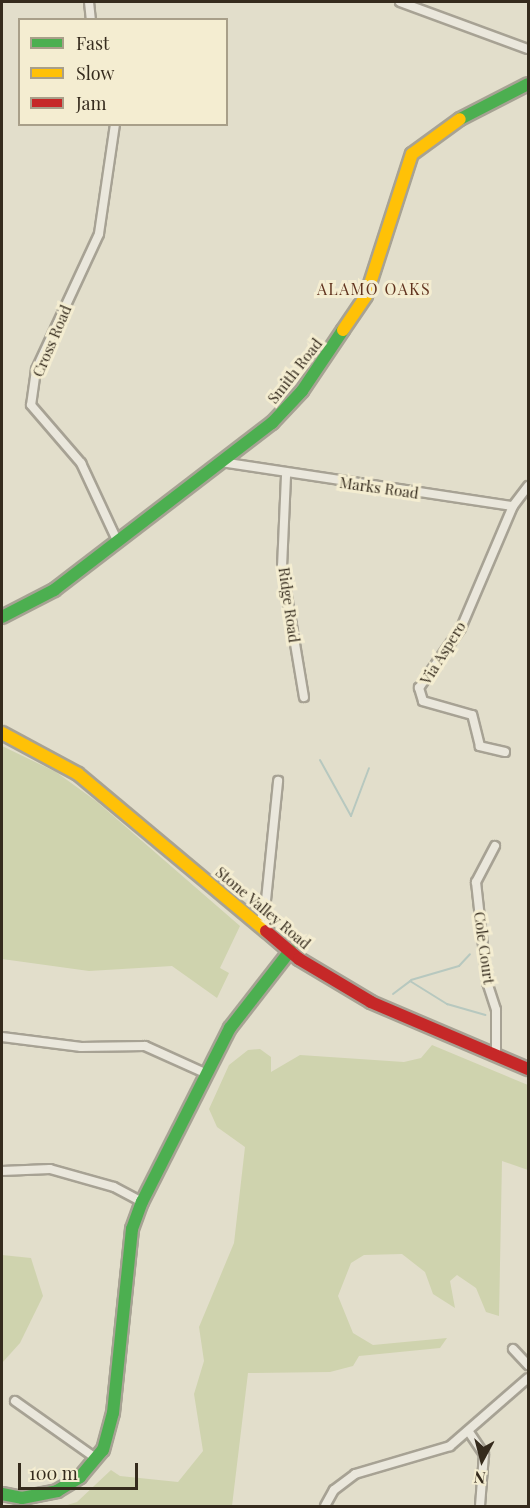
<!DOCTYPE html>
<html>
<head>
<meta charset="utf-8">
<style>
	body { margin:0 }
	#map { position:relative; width:530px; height:1508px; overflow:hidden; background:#e2decb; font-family:"Playfair Display",serif }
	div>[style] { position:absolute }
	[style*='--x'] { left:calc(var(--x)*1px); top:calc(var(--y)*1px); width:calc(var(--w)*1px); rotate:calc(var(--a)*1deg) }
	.green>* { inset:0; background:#cfd3ae }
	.stream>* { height:2px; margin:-1px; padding:0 1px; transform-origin:1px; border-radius:1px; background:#b7c8bf }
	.roads { filter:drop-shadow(2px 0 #a7a294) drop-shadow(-2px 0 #a7a294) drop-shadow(0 2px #a7a294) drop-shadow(0 -2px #a7a294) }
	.street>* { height:8px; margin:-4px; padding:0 4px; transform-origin:4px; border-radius:4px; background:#eae7dc }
	.fast>* { height:12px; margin:-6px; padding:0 6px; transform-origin:6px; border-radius:6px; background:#4caf50 }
	.slow>* { height:12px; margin:-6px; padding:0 6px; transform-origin:6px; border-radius:6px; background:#ffc107 }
	.jam>* { height:12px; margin:-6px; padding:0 6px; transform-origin:6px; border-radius:6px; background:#c62828 }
	span { translate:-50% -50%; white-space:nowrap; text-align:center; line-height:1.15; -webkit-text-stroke:6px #f4edd1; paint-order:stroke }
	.street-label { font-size:15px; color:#352b1d }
	.neighbourhood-label { font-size:16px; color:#61331e; letter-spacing:1.5px }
	.frame { position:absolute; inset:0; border:3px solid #352b1d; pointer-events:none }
	.legend { position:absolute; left:18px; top:18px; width:210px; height:108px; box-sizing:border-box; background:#f4edd1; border:2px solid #a89f89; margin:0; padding:8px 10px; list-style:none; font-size:18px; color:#352b1d }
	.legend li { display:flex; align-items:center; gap:12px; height:30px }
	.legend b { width:30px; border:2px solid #a89f89 }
	.north { position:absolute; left:452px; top:1430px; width:60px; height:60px; -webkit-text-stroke:4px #f4edd1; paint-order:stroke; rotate:187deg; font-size:16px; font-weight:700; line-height:24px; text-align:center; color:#352b1d }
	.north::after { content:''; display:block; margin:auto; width:21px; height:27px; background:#352b1d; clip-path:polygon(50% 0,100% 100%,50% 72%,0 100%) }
	.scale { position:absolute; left:18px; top:1463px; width:120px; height:27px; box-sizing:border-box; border:3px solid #352b1d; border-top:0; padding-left:8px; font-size:18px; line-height:21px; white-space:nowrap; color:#352b1d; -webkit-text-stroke:4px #f4edd1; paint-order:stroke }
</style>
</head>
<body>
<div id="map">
	<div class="green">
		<i style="clip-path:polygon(2px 746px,56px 772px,96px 801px,240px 926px,220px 968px,229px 973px,217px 998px,172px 966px,89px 971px,2px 959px)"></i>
		<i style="clip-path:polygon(432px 1045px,528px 1085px,528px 1170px,502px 1161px,499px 1316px,486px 1312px,476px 1288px,457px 1275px,450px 1281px,455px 1308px,433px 1294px,425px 1272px,402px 1254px,364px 1255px,351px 1263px,338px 1296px,353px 1333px,373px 1345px,447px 1338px,440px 1348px,359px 1356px,353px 1366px,330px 1372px,248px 1373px,232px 1506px,64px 1506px,77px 1502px,111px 1470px,120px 1476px,178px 1482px,203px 1451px,194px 1394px,204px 1361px,199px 1327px,234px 1243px,245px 1147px,217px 1127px,209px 1109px,229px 1065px,248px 1050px,260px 1049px,271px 1057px,271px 1072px,300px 1055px,404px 1062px,421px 1058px)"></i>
		<i style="clip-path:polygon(2px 1255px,31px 1258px,43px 1296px,20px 1343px,2px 1363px)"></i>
	</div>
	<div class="stream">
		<i style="--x:320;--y:760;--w:64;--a:61"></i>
		<i style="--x:351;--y:816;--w:51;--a:-69.4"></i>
		<i style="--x:411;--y:980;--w:50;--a:-16.3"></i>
		<i style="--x:459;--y:966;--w:16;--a:-47"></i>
		<i style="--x:393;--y:994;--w:21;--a:-37"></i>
		<i style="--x:410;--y:981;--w:44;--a:31.9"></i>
		<i style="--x:447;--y:1004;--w:40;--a:16"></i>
	</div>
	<div class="roads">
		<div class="street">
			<i style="--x:89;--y:2;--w:18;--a:84"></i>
			<i style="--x:400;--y:2;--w:136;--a:20.2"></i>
			<i style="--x:115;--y:124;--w:111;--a:98.3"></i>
			<i style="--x:99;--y:234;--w:150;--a:114.9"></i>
			<i style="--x:36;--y:370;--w:35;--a:98"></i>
			<i style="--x:31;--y:405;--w:77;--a:49.2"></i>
			<i style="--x:81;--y:463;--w:83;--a:65"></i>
			<i style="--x:221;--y:462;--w:295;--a:8.6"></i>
			<i style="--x:513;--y:506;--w:25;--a:-53"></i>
			<i style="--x:286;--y:476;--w:90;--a:92.5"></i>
			<i style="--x:282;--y:566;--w:133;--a:80.5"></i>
			<i style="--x:505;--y:752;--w:26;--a:-167"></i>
			<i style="--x:480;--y:746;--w:32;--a:-104"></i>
			<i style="--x:472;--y:715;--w:51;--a:-164.1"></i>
			<i style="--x:423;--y:701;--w:14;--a:-107"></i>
			<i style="--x:419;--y:688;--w:73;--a:-55"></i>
			<i style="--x:461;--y:628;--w:133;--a:-66.9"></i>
			<i style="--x:495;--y:846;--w:41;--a:117.8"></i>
			<i style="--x:476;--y:882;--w:101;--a:83.7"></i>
			<i style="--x:487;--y:982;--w:29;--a:72"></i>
			<i style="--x:496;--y:1010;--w:44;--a:90"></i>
			<i style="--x:258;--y:925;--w:17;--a:-65"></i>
			<i style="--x:265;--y:910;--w:130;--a:-84.2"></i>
			<i style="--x:2;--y:1037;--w:80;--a:7.2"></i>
			<i style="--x:81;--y:1047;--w:64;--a:-0.9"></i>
			<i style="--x:145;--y:1046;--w:66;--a:24.2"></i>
			<i style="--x:2;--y:1171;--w:48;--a:-2.4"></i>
			<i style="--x:50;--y:1169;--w:66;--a:15.7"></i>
			<i style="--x:114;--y:1187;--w:32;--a:28"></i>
			<i style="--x:513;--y:1349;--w:22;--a:47"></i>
			<i style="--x:15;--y:1401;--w:100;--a:35.3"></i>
			<i style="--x:469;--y:1432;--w:27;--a:56"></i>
			<i style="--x:484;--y:1454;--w:52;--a:94.4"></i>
			<i style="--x:325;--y:1506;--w:18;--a:-61"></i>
			<i style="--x:334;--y:1490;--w:26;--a:-37"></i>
			<i style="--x:355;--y:1474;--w:99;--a:-16.4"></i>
			<i style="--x:450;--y:1446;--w:103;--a:-41.1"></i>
		</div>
		<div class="fast">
			<i style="--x:460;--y:119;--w:76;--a:-27.2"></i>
			<i style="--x:2;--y:617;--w:59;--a:-27.4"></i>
			<i style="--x:54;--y:590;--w:275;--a:-37.5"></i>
			<i style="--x:272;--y:423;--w:44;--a:-46.8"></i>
			<i style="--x:302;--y:391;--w:73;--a:-56.1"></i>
			<i style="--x:2;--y:1494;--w:20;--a:11"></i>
			<i style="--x:22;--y:1498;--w:36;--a:-11"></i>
			<i style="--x:57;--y:1491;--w:27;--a:-31"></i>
			<i style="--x:80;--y:1477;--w:35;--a:-50"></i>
			<i style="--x:103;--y:1450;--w:38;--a:-75"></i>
			<i style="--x:113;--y:1413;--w:185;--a:-84.1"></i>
			<i style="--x:132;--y:1229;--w:29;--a:-70"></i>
			<i style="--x:142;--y:1202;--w:195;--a:-63.2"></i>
			<i style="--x:230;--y:1028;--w:98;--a:-52.1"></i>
		</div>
		<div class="slow">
			<i style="--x:343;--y:330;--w:41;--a:-55.9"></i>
			<i style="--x:366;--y:296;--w:149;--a:-72.1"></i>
			<i style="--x:412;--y:154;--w:59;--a:-36.1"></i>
			<i style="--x:2;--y:733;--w:86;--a:28.3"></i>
			<i style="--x:78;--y:774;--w:245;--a:39.9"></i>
		</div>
		<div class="jam">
			<i style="--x:266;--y:931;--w:43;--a:40.3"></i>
			<i style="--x:299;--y:959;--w:84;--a:30.8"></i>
			<i style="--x:371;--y:1002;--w:171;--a:23.1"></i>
		</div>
	</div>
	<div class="street-label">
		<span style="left:52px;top:341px;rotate:-67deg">Cross Road</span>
		<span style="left:295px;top:371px;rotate:-52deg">Smith Road</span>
		<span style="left:379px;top:488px;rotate:8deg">Marks Road</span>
		<span style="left:289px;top:605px;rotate:82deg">Ridge Road</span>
		<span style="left:443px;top:653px;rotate:-58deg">Via Aspero</span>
		<span style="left:263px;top:908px;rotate:40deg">Stone Valley Road</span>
		<span style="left:484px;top:948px;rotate:82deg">Cole Court</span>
	</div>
	<div class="neighbourhood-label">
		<span style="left:374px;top:289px">ALAMO OAKS</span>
	</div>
	<div class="frame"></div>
	<ul class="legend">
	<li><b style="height:8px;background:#4caf50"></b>Fast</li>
	<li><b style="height:8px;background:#ffc107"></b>Slow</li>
	<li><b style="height:8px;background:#c62828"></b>Jam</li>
	</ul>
	<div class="north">N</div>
	<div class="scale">100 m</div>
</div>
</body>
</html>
